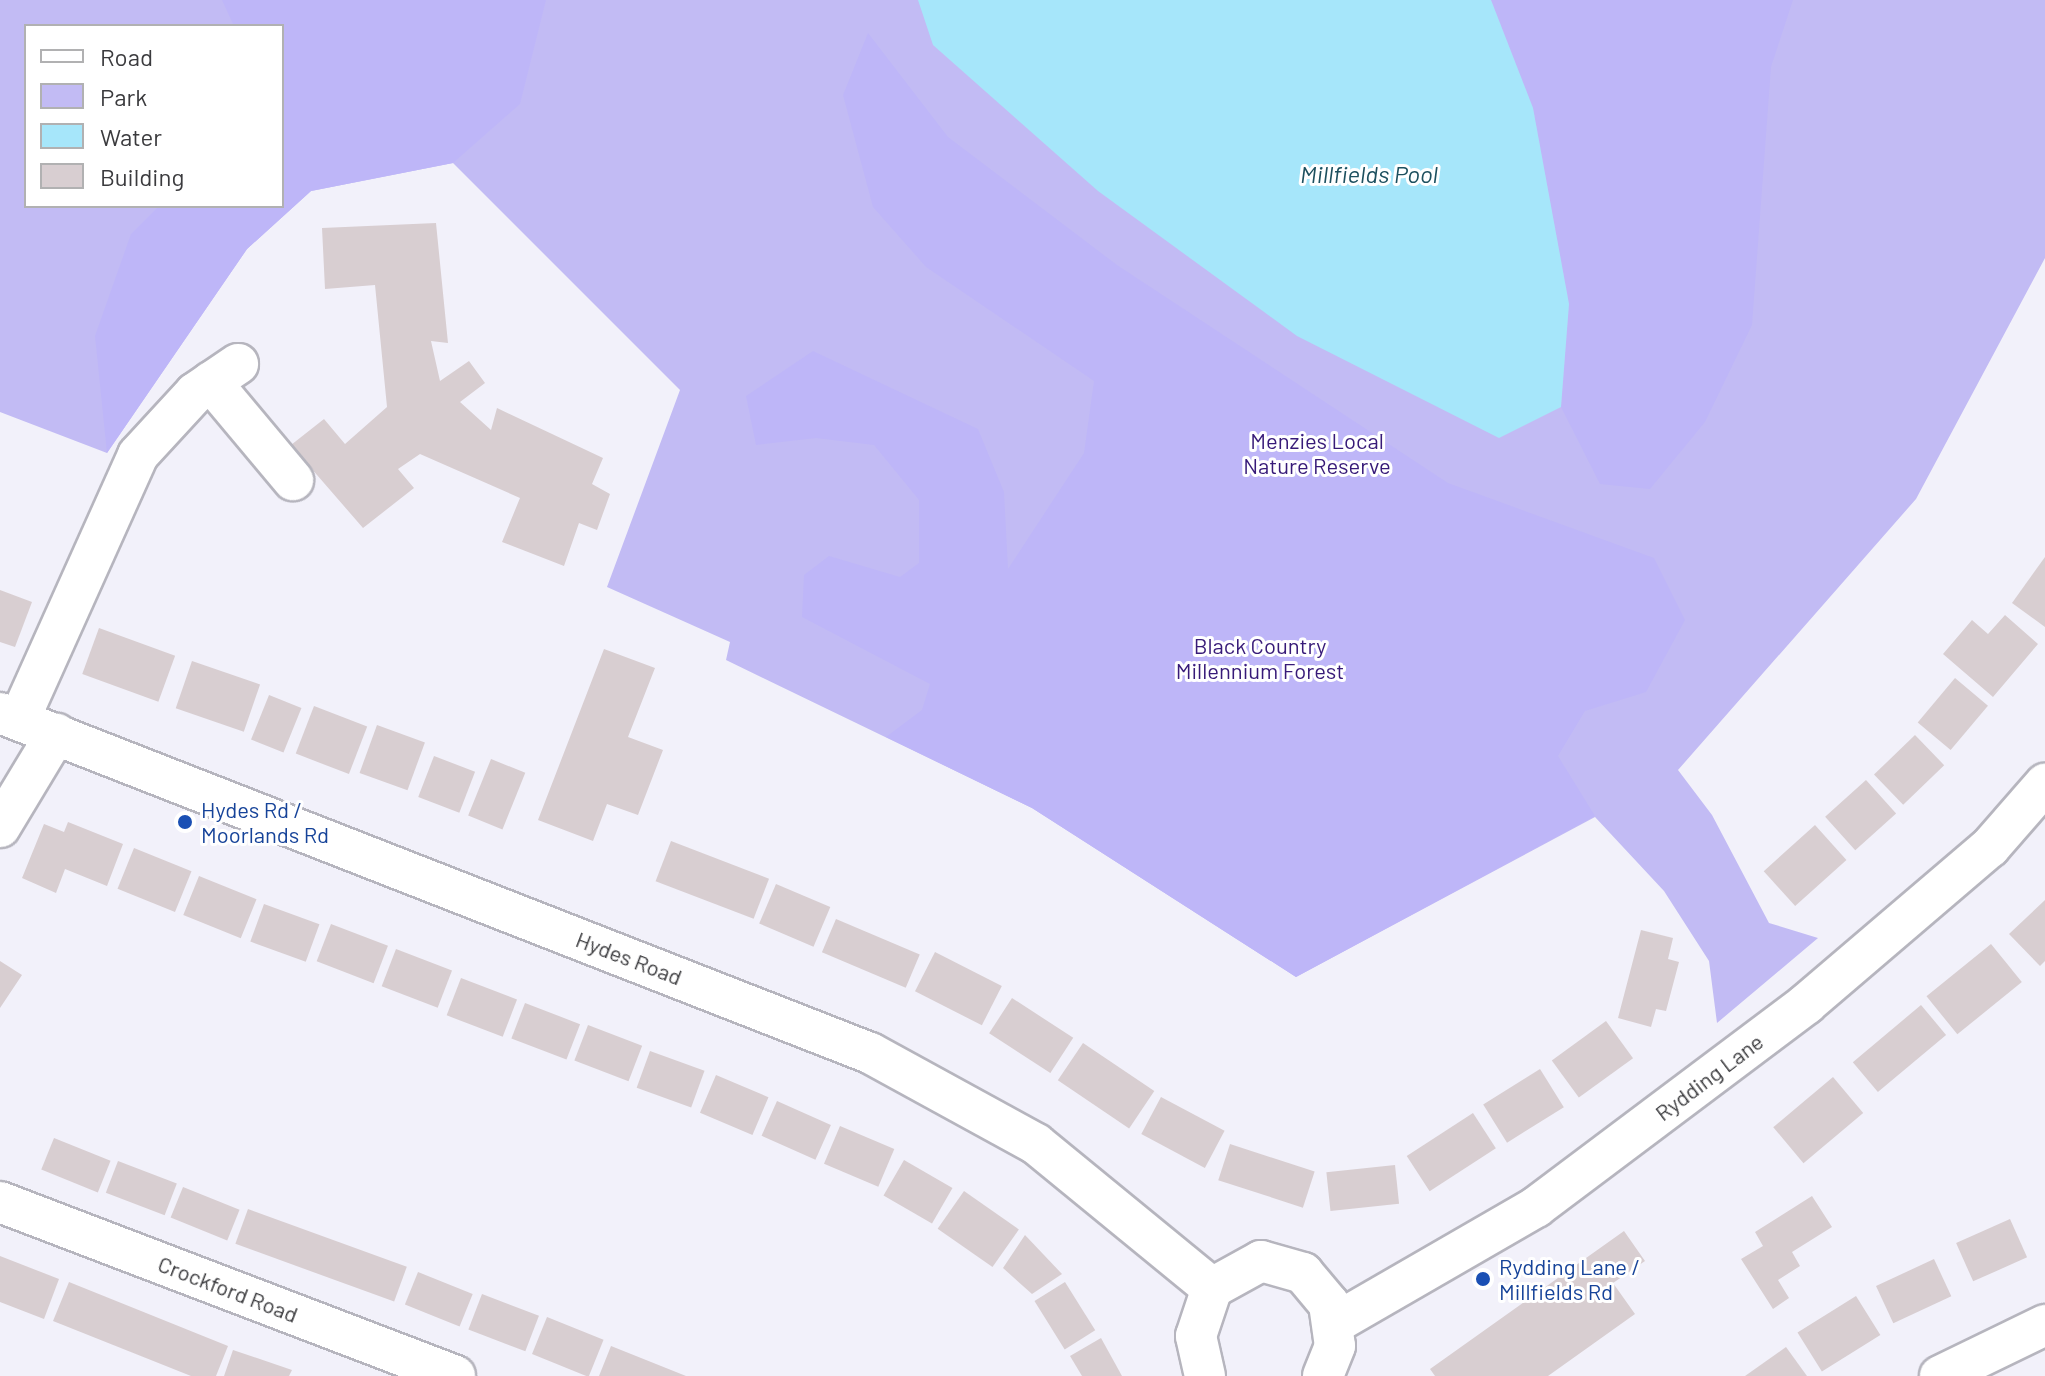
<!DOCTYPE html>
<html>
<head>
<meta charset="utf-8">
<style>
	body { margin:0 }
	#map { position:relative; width:2045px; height:1376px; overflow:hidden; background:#f2f1fa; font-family:Barlow,sans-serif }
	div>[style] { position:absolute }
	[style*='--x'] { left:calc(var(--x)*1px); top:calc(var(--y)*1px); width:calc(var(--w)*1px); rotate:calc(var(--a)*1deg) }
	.green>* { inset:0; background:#c2bbf4 }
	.forest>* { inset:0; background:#beb6f8 }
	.water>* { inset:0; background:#a6e6fa }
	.building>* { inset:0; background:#d8ced1; transform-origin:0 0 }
	.roads { filter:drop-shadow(2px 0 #b6b5be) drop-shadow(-2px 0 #b6b5be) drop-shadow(0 2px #b6b5be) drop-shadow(0 -2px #b6b5be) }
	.minor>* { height:40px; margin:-20px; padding:0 20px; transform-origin:20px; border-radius:20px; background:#fff }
	.dots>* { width:22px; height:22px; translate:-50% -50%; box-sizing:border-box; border:4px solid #fff; border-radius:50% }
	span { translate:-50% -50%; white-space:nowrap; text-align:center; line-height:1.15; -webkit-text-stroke:6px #fff; paint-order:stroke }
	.park-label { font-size:22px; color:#371a78 }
	.transit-label { font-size:22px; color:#164399 }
	.left { translate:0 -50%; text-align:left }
	.street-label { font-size:22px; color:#3b3b3e }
	.water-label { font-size:24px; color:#1d505f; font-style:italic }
	.legend { position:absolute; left:24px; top:24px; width:260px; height:184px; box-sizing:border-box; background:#fff; border:2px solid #b1b1b2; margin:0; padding:10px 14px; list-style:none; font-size:24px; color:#3b3b3e }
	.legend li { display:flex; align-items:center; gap:16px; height:40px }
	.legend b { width:40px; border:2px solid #b1b1b2 }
</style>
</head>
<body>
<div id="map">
	<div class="green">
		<i style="clip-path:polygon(evenodd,0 0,2045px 0,2045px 258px,1916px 499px,1678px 770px,1712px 815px,1769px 923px,1818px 938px,1717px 1023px,1709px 961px,1664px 891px,1595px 817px,1296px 977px,1032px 808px,726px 660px,730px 642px,607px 587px,680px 390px,453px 163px,311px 191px,247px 249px,107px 453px,0 412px,0 0,26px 26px,282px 26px,282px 206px,26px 206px,26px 26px)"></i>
	</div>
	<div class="forest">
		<i style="clip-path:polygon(222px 0,546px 0,520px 104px,453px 163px,311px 191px,247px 249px,107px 453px,95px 336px,131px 234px,159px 206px,282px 206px,282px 26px,234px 26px)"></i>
		<i style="clip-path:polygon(1491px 0,1793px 0,1771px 67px,1752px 325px,1705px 422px,1650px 489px,1600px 484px,1561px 407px,1569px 304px,1533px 108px)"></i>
		<i style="clip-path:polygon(868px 33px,948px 137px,1117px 265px,1448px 483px,1654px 558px,1685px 620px,1646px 692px,1585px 711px,1558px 756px,1595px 816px,1296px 977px,1032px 808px,886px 737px,922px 710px,930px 684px,802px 617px,804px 575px,829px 556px,900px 577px,919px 563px,919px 500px,874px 445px,816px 438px,756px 445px,746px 396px,813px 351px,978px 429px,1004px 492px,1008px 569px,1084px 453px,1094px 381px,926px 267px,873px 207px,843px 95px)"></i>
	</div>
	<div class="water">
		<i style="clip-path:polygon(918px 0,1491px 0,1533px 108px,1569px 304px,1561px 407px,1499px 438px,1297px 336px,1098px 191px,933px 45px)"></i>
	</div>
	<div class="building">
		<i style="clip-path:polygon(436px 223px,448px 343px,431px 341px,440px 381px,469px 361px,485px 383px,460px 402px,491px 430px,497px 408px,603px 458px,592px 484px,610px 494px,597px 530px,579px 523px,564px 566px,502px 542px,520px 498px,420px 454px,398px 469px,414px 488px,363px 528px,291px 445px,324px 419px,345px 444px,387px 407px,375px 285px,325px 289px,322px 228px)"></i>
		<i style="clip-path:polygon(2045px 557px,2045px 627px,2012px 603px)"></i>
		<i style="clip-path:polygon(0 590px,32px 602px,15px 647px,0 642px)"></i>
		<i style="clip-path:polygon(2005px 615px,2038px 644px,1993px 697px,1943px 654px,1972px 620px,1988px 634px)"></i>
		<i style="left:99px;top:628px;width:81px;height:49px;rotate:20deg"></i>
		<i style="clip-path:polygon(604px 649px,655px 668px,628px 737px,663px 750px,638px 815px,607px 804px,593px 841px,538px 820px)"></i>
		<i style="left:192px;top:661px;width:72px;height:50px;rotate:19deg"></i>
		<i style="left:1955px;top:678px;width:43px;height:58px;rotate:40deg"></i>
		<i style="left:269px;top:695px;width:35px;height:48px;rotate:22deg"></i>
		<i style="left:314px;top:706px;width:57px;height:51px;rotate:21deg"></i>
		<i style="left:377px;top:725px;width:51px;height:51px;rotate:20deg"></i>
		<i style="left:1915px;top:735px;width:42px;height:57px;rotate:46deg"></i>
		<i style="left:434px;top:756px;width:44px;height:44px;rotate:21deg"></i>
		<i style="left:491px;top:759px;width:37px;height:61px;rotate:22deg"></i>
		<i style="left:1866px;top:780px;width:45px;height:55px;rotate:48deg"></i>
		<i style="clip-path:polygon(68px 822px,123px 844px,107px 886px,65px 869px,56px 893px,22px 878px,44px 824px,64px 832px)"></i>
		<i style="left:1815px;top:825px;width:47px;height:69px;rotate:48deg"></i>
		<i style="left:671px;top:841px;width:105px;height:43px;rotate:21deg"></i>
		<i style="left:134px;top:848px;width:62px;height:44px;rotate:22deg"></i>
		<i style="left:199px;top:876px;width:62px;height:42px;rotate:22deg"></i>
		<i style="left:776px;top:884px;width:59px;height:43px;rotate:23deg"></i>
		<i style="clip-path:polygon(2045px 900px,2045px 961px,2040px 966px,2009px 934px)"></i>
		<i style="left:264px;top:904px;width:59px;height:40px;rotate:20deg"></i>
		<i style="left:836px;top:919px;width:91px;height:36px;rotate:23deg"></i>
		<i style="left:331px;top:924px;width:61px;height:40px;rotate:21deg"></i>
		<i style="clip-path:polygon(1641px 930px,1673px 938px,1668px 959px,1679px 962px,1666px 1011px,1656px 1009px,1651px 1027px,1618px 1018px)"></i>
		<i style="left:1991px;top:944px;width:49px;height:83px;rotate:51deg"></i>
		<i style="left:396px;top:949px;width:60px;height:40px;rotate:21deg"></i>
		<i style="left:935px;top:952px;width:75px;height:44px;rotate:27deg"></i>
		<i style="clip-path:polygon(0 961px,22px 975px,0 1008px)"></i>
		<i style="left:461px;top:978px;width:60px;height:40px;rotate:21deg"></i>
		<i style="left:1012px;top:998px;width:73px;height:42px;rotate:33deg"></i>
		<i style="left:525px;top:1003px;width:59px;height:38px;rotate:21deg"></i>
		<i style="left:1921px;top:1005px;width:39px;height:89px;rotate:50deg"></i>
		<i style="left:1606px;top:1021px;width:46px;height:67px;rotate:54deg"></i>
		<i style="left:588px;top:1025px;width:58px;height:38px;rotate:21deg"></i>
		<i style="left:1083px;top:1043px;width:86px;height:45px;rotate:34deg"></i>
		<i style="left:650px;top:1051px;width:58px;height:39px;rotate:20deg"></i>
		<i style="left:1540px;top:1069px;width:45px;height:67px;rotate:58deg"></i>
		<i style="left:716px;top:1075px;width:57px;height:41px;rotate:23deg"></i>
		<i style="left:1833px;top:1077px;width:47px;height:78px;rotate:50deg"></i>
		<i style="left:1161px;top:1097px;width:72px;height:42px;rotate:28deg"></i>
		<i style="left:777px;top:1101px;width:59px;height:38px;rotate:24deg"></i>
		<i style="left:1473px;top:1113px;width:42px;height:79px;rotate:57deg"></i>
		<i style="left:840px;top:1126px;width:59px;height:41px;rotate:23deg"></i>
		<i style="left:54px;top:1138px;width:61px;height:34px;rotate:22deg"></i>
		<i style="left:1230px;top:1144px;width:89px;height:38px;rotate:18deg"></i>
		<i style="left:904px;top:1160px;width:56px;height:41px;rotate:30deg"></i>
		<i style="left:118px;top:1161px;width:63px;height:34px;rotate:21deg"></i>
		<i style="left:1395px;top:1165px;width:39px;height:69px;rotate:84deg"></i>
		<i style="left:183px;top:1187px;width:61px;height:33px;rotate:22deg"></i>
		<i style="left:964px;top:1191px;width:67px;height:46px;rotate:35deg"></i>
		<i style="clip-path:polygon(1812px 1196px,1832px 1227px,1792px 1252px,1800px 1266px,1778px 1280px,1789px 1298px,1773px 1309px,1741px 1259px,1763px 1246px,1755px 1232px)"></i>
		<i style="left:248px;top:1209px;width:169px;height:37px;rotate:20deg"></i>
		<i style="left:2010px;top:1219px;width:42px;height:59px;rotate:66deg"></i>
		<i style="clip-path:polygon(1624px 1231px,1645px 1261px,1613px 1283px,1635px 1314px,1548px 1376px,1435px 1376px,1430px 1369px)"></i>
		<i style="clip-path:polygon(1025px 1235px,1062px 1274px,1032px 1294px,1003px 1268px)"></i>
		<i style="clip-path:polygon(0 1256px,59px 1279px,44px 1319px,0 1302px)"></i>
		<i style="left:1934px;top:1259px;width:41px;height:64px;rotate:65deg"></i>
		<i style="left:418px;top:1272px;width:59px;height:35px;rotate:22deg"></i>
		<i style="clip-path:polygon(69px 1282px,228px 1346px,216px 1376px,191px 1376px,53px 1321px)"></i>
		<i style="left:1065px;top:1282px;width:57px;height:36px;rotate:58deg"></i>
		<i style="left:482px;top:1294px;width:61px;height:38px;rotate:21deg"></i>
		<i style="left:1856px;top:1296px;width:46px;height:69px;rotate:58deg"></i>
		<i style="left:547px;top:1317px;width:61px;height:40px;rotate:22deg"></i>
		<i style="clip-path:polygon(1101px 1338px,1122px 1376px,1082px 1376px,1070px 1356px)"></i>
		<i style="clip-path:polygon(611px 1346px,686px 1376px,599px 1376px)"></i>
		<i style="clip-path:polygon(1786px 1347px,1807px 1376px,1745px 1376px)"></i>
		<i style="clip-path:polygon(233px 1350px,292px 1370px,289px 1376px,224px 1376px)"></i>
	</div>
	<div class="roads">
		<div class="minor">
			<i style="--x:211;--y:382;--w:128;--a:50.1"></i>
			<i style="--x:0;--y:713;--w:934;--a:21.35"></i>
			<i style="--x:870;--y:1053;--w:189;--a:28.7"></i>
			<i style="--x:1036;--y:1144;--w:227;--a:39.3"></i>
			<i style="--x:19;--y:720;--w:290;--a:-65.8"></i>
			<i style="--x:138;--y:455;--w:84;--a:-47.4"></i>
			<i style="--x:195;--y:393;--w:52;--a:-34"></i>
			<i style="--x:0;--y:827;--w:109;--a:-58.9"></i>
			<i style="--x:0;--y:1202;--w:487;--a:20.9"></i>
			<i style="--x:1337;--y:1322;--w:230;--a:-30"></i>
			<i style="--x:1536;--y:1207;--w:338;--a:-36.9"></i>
			<i style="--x:1806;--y:1004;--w:242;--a:-40.5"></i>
			<i style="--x:1990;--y:847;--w:84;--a:-48.9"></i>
			<i style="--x:1205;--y:1376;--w:41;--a:-102.7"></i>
			<i style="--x:1196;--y:1336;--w:51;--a:-71.6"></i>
			<i style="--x:1212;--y:1288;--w:56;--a:-28.9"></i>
			<i style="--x:1261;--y:1261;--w:44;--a:15.9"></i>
			<i style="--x:1303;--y:1273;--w:40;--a:50"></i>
			<i style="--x:1329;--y:1304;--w:42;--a:81.9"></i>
			<i style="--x:1335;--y:1346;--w:32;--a:112"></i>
			<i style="--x:1940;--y:1376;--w:117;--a:-25.9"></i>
		</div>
	</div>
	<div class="dots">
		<i style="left:185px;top:822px;background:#1a4fb4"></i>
		<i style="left:1483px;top:1279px;background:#1a4fb4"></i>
	</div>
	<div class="park-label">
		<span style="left:1317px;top:453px">Menzies Local<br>Nature Reserve</span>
		<span style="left:1260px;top:658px">Black Country<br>Millennium Forest</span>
	</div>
	<div class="transit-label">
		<span class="left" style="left:201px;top:822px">Hydes Rd /<br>Moorlands Rd</span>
		<span class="left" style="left:1499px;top:1279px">Rydding Lane /<br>Millfields Rd</span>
	</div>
	<div class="street-label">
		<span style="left:629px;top:958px;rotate:21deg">Hydes Road</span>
		<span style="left:1709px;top:1077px;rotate:-37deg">Rydding Lane</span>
		<span style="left:228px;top:1289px;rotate:21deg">Crockford Road</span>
	</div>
	<div class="water-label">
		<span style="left:1369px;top:174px">Millfields Pool</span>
	</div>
	<ul class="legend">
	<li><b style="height:10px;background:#fff"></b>Road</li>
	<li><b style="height:22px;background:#c2bbf4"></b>Park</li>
	<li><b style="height:22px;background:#a6e6fa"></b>Water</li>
	<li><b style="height:22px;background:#d8ced1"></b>Building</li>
	</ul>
</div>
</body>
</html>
